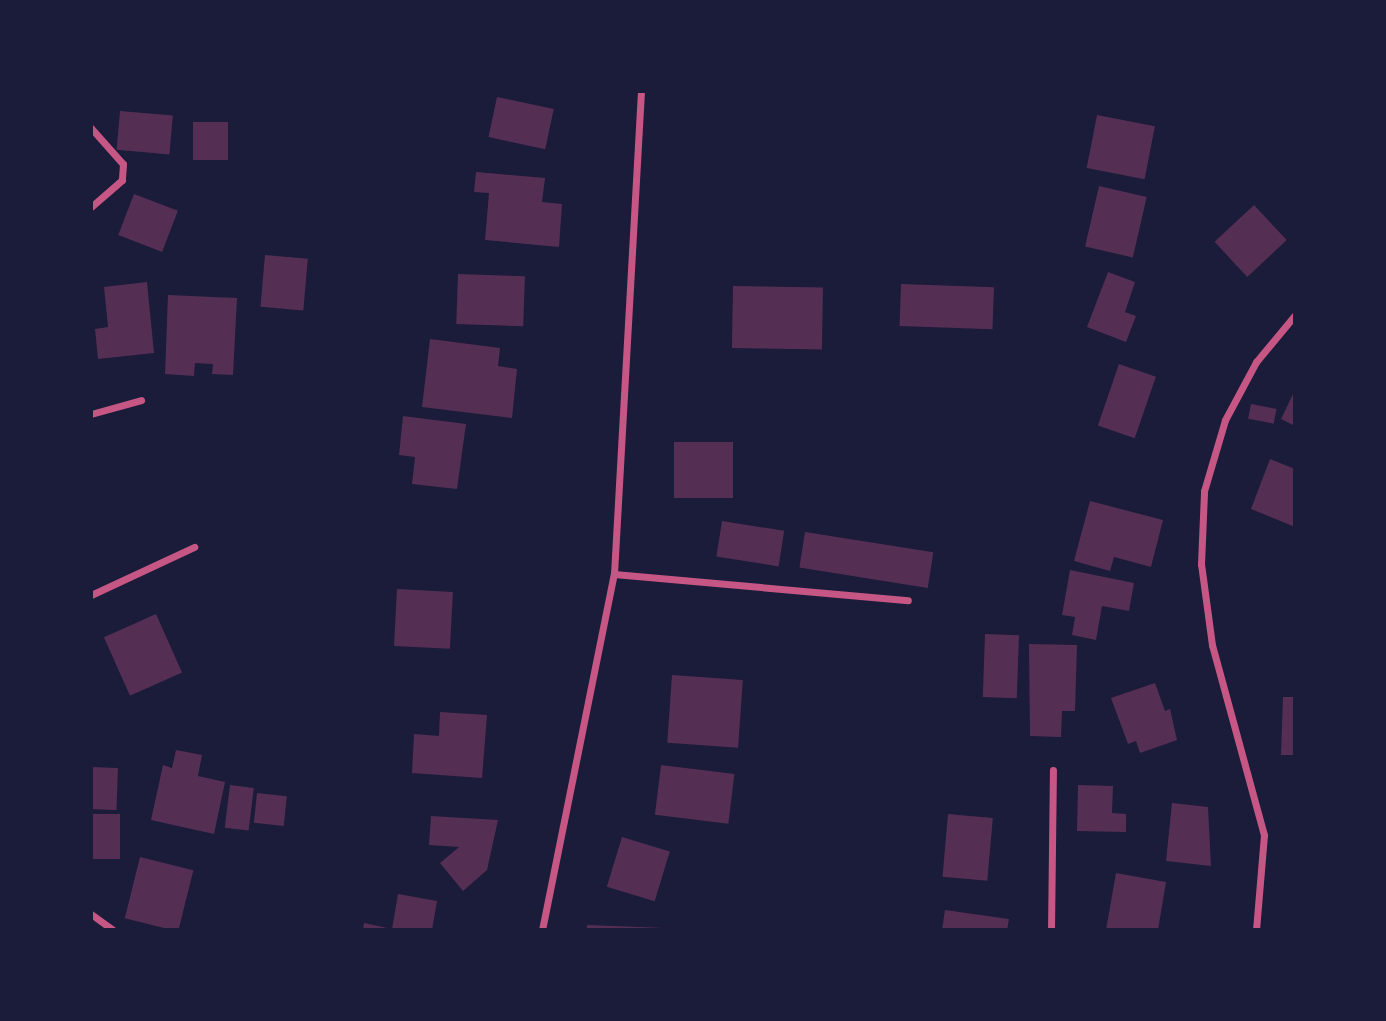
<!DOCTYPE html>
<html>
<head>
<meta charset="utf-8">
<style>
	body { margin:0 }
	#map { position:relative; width:1386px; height:1021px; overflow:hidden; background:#1b1b3a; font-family:Commissioner,sans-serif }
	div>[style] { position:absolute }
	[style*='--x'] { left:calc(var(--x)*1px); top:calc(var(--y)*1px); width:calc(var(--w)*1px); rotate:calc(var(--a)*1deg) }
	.building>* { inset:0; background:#542f53; transform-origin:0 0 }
	.minor>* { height:7px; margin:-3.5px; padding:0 3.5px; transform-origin:3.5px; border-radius:3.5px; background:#c65784 }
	span { translate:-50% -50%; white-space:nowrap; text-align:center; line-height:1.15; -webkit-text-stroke:7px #1b1b3a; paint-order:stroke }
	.frame { position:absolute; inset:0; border:93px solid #1b1b3a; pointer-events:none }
</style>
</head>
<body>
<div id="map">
	<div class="building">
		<i style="left:497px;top:97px;width:58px;height:41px;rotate:12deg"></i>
		<i style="left:120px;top:111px;width:53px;height:39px;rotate:5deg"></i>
		<i style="left:1097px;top:115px;width:59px;height:54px;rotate:11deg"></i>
		<i style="left:193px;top:122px;width:35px;height:38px"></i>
		<i style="clip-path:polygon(476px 172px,545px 178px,542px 202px,562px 204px,559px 247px,485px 240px,489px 193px,474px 192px)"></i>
		<i style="left:1099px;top:186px;width:49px;height:62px;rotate:13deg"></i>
		<i style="left:134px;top:194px;width:47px;height:44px;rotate:21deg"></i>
		<i style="left:1254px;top:205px;width:48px;height:54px;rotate:47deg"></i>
		<i style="left:265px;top:255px;width:43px;height:52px;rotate:5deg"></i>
		<i style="clip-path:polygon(1108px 272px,1135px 282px,1125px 312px,1136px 316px,1126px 342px,1087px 327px)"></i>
		<i style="left:458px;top:274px;width:67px;height:50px;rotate:2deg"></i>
		<i style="clip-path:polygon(147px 282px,154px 353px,98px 359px,95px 329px,108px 327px,104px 287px)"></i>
		<i style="left:901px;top:284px;width:93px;height:42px;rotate:2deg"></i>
		<i style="left:733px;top:286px;width:90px;height:62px;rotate:1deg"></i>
		<i style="clip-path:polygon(168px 295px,237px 298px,233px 375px,212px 374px,213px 364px,195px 363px,194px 376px,165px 374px)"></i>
		<i style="clip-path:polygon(430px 339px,500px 348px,498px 366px,517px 369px,512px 418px,422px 407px)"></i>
		<i style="left:1119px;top:364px;width:39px;height:65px;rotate:19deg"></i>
		<i style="clip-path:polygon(1295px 390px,1295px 426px,1281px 419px)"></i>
		<i style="left:1251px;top:404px;width:26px;height:15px;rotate:11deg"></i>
		<i style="clip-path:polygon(403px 416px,466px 424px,457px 489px,412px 484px,415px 457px,399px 455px)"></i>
		<i style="left:733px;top:442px;width:56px;height:59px;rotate:90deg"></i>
		<i style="clip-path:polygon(1270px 459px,1295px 469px,1295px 527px,1251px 509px)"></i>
		<i style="clip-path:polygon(1090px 501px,1163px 520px,1151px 567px,1114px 557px,1110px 571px,1074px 561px)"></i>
		<i style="left:722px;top:521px;width:63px;height:36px;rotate:9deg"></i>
		<i style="left:805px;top:532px;width:130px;height:36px;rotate:9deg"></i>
		<i style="clip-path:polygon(1070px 570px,1134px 583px,1129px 611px,1102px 606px,1096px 640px,1072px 635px,1075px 617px,1062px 615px)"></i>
		<i style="left:397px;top:589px;width:56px;height:57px;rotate:3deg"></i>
		<i style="left:156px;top:614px;width:64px;height:57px;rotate:66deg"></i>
		<i style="left:985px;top:634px;width:34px;height:63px;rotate:2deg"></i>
		<i style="clip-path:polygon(1029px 644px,1077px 645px,1075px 711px,1062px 711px,1061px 737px,1030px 736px)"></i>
		<i style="left:672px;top:675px;width:71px;height:68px;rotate:4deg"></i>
		<i style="clip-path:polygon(1155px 683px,1165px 711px,1170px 709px,1177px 740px,1140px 753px,1136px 741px,1128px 744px,1111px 698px)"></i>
		<i style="clip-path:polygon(1283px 697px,1295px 697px,1295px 755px,1281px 755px)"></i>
		<i style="clip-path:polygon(440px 712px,487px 715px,482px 778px,412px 773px,414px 734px,439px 736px)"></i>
		<i style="clip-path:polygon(176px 750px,202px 755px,198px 776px,225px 782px,214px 834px,151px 820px,163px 765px,172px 768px)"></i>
		<i style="left:661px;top:765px;width:74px;height:50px;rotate:7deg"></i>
		<i style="left:91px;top:767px;width:27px;height:42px;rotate:2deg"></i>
		<i style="left:230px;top:785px;width:24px;height:43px;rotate:7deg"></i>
		<i style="clip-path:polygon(1078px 785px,1113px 786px,1112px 813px,1126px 814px,1126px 832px,1077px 831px)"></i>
		<i style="left:257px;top:793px;width:30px;height:30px;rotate:6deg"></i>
		<i style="clip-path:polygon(1172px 803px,1208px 807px,1211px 866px,1166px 861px)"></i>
		<i style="left:91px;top:814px;width:29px;height:45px"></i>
		<i style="left:948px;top:814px;width:45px;height:63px;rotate:5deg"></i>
		<i style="clip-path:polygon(431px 816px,498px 820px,487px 870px,463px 891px,440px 863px,459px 847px,429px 845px)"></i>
		<i style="left:622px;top:837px;width:50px;height:52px;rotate:17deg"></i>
		<i style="left:140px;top:857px;width:55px;height:63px;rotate:14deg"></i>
		<i style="clip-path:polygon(1116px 873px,1166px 882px,1158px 930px,1106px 930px)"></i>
		<i style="clip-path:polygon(398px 894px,437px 901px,432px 930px,363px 930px,364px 923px,392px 929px)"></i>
		<i style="clip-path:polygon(945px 910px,1009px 919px,1007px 930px,942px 930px)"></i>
		<i style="clip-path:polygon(587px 925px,665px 928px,665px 930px,587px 930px)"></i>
	</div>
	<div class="minor">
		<i style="--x:91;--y:128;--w:48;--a:48.4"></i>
		<i style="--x:123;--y:164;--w:16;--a:94"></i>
		<i style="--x:122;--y:180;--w:41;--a:138.9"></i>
		<i style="--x:91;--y:414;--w:52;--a:-15.6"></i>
		<i style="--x:614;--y:574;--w:295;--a:5.1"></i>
		<i style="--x:91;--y:595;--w:114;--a:-25"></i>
		<i style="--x:91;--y:914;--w:27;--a:36"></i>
		<i style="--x:542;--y:930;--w:363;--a:-78.6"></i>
		<i style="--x:614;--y:574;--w:484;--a:-86.8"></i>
		<i style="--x:1051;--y:930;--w:160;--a:-89.3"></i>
		<i style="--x:1256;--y:930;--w:95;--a:-85.2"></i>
		<i style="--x:1264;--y:835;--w:197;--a:-105.3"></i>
		<i style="--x:1212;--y:645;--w:82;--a:-97.7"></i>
		<i style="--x:1201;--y:564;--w:73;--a:-87.6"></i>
		<i style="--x:1204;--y:491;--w:74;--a:-73.5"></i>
		<i style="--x:1225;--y:420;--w:66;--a:-61.9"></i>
		<i style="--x:1256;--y:362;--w:61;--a:-50.3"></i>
	</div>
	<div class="frame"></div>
</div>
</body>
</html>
